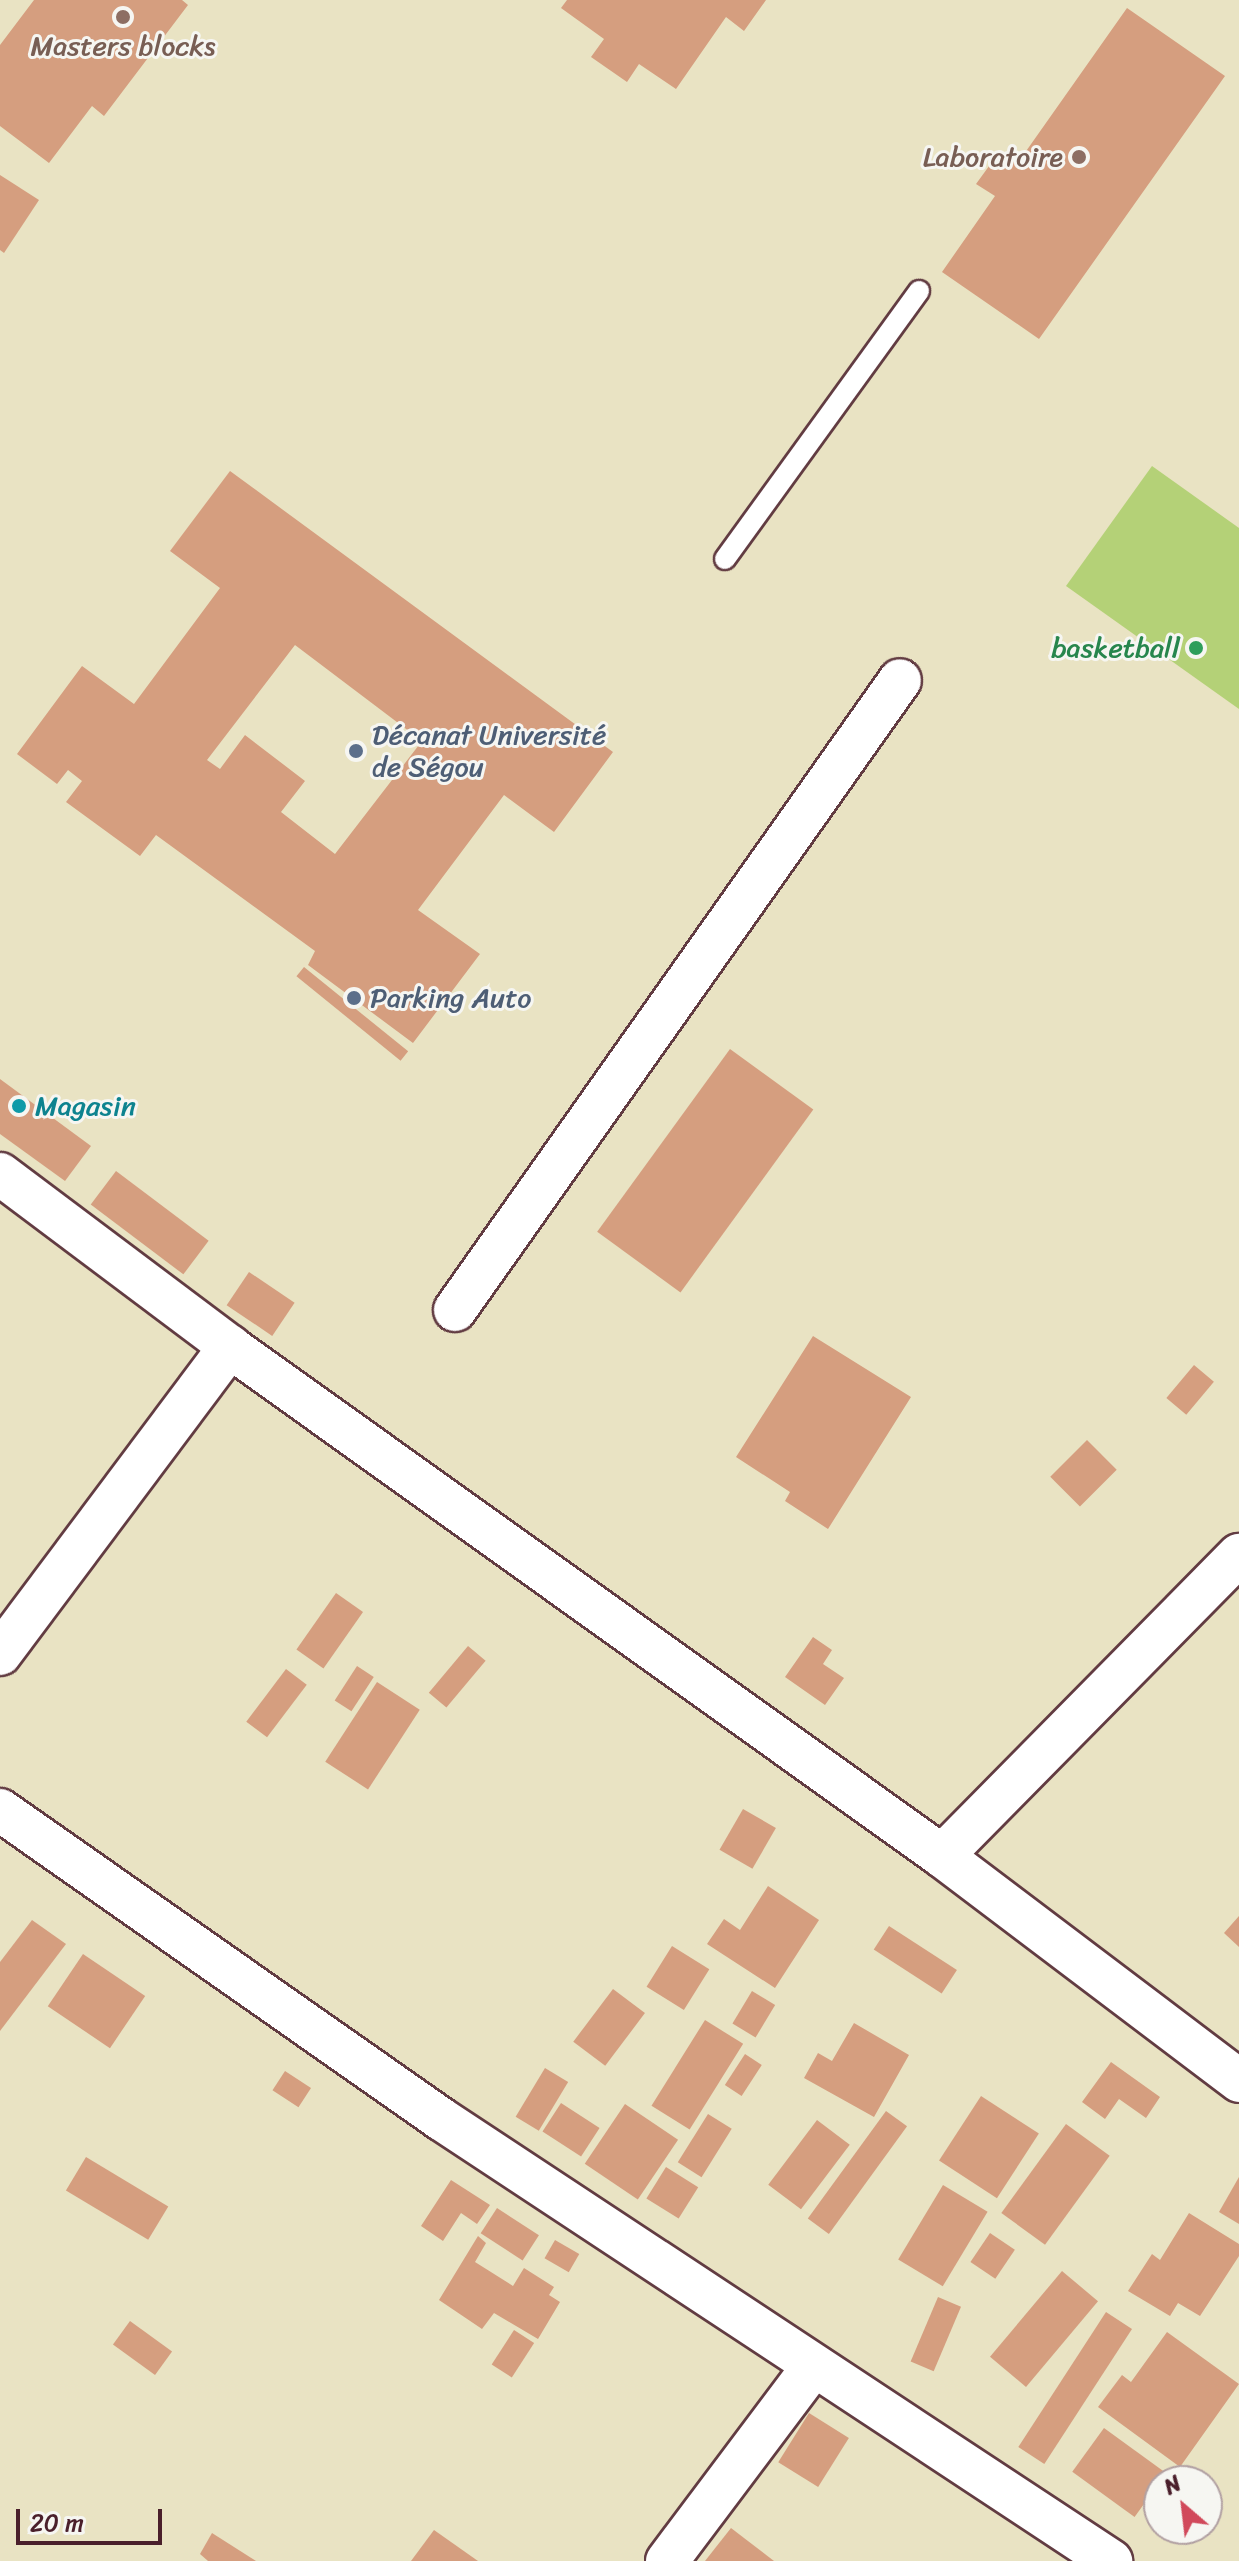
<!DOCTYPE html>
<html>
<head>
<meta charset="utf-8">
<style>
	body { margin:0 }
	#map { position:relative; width:1239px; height:2561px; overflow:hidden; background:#e9e3c3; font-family:Sriracha,sans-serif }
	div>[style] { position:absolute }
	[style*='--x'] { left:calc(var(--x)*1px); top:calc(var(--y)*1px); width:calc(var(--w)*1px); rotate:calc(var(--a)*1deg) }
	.green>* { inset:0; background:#b4d177 }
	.building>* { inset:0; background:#d59e7f; transform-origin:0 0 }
	.roads { filter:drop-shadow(2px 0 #623c42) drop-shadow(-2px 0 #623c42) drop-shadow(0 2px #623c42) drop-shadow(0 -2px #623c42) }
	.lane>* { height:20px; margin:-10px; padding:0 10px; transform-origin:10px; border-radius:10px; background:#fff }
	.street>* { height:42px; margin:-21px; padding:0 21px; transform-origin:21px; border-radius:21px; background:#fff }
	.dots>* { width:22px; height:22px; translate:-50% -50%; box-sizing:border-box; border:4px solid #f6f6f2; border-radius:50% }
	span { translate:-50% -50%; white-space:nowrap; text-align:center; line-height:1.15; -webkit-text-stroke:6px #f6f6f2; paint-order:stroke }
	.education-label { font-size:28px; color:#785e54 }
	.right { translate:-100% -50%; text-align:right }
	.leisure-label { font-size:28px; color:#27864d }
	.service-label { font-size:28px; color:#4e5e75 }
	.left { translate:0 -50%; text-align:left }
	.culture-label { font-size:28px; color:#0d838f }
	.north { position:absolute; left:1143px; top:2465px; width:80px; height:80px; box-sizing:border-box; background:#f6f6f2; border:2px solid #b1a0a2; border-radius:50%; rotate:332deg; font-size:22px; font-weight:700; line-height:32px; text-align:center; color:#4a1f2b }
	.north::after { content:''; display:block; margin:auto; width:28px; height:36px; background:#d1495b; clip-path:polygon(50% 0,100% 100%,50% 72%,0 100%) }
	.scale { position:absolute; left:16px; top:2509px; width:146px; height:36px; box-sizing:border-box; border:4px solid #4a1f2b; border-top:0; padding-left:10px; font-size:24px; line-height:28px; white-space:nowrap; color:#4a1f2b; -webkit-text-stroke:6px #f6f6f2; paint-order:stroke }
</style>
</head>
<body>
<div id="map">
	<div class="green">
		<i style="clip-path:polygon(1152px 466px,1239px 528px,1239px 709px,1066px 586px)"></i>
	</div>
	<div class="building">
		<i style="clip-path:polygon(34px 0,182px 0,188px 5px,104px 116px,92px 106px,49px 163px,0 126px,0 45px)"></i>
		<i style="clip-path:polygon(567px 0,766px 0,744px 31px,726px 17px,676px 89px,639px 64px,627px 82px,591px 57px,604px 39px,561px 8px)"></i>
		<i style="clip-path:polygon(1127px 8px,1225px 76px,1039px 339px,942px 272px,995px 196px,976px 184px,1000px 151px,1017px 164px)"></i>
		<i style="clip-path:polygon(0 175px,39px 200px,4px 253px,0 250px)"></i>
		<i style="clip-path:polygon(evenodd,230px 471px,613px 752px,554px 832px,504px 795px,418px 910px,480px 954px,413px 1043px,308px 965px,315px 951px,156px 835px,140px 856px,66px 802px,82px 781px,68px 770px,57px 784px,17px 754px,82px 666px,134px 704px,220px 588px,170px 551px,230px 471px,295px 645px,422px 741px,335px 854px,281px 812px,305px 781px,245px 735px,220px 769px,207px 760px,295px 645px)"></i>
		<i style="left:304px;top:967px;width:134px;height:12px;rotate:39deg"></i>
		<i style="left:730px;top:1049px;width:103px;height:226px;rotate:36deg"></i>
		<i style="clip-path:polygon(0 1079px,91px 1146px,65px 1181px,0 1134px)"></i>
		<i style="left:116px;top:1171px;width:116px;height:42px;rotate:37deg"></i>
		<i style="left:249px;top:1272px;width:55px;height:40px;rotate:34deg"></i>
		<i style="clip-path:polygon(813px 1336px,911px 1397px,828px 1529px,785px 1501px,790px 1492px,736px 1457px)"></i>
		<i style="left:1194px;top:1365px;width:26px;height:43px;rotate:40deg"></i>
		<i style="left:1087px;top:1440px;width:42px;height:52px;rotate:45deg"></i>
		<i style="left:336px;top:1593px;width:33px;height:69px;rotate:35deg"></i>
		<i style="clip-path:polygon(813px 1637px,832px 1650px,823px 1664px,844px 1678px,825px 1705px,785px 1677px)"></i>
		<i style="left:468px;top:1646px;width:23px;height:61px;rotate:40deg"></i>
		<i style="left:357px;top:1666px;width:20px;height:41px;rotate:33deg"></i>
		<i style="left:286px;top:1669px;width:26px;height:66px;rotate:37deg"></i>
		<i style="left:377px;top:1682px;width:51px;height:95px;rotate:33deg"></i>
		<i style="left:743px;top:1809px;width:38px;height:47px;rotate:30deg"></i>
		<i style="clip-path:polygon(768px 1886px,819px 1920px,775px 1988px,707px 1944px,724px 1919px,740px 1930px)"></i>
		<i style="clip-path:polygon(1239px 1916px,1239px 1947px,1224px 1933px)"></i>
		<i style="clip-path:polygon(32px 1920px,66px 1944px,0 2031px,0 1962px)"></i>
		<i style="left:889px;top:1926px;width:81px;height:28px;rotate:33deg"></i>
		<i style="left:672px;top:1946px;width:44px;height:48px;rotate:32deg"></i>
		<i style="left:83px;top:1954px;width:75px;height:63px;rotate:34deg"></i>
		<i style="left:613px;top:1989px;width:40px;height:66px;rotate:37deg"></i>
		<i style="left:752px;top:1991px;width:27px;height:38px;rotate:31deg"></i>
		<i style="left:705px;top:2020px;width:45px;height:101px;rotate:32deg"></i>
		<i style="clip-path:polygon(854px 2023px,909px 2055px,874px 2117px,804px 2078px,818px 2053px,832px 2061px)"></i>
		<i style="left:745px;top:2054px;width:20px;height:37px;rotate:33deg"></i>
		<i style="clip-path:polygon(1111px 2062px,1160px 2097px,1146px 2118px,1119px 2099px,1105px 2119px,1082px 2102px)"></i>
		<i style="left:545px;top:2068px;width:27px;height:57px;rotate:31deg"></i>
		<i style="left:285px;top:2071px;width:31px;height:23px;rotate:33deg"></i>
		<i style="left:981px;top:2096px;width:69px;height:77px;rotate:33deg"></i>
		<i style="left:561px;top:2103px;width:46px;height:34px;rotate:33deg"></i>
		<i style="left:625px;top:2104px;width:64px;height:72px;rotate:34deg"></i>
		<i style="left:886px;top:2111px;width:26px;height:133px;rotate:36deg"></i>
		<i style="left:708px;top:2114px;width:28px;height:57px;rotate:32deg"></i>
		<i style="left:817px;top:2120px;width:41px;height:81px;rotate:37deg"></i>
		<i style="left:1066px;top:2124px;width:54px;height:110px;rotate:36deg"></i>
		<i style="left:86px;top:2157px;width:96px;height:39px;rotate:31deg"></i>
		<i style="left:666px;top:2167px;width:38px;height:37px;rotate:32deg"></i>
		<i style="clip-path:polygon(1239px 2177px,1239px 2224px,1219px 2212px)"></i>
		<i style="clip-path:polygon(451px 2180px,490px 2205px,477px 2224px,461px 2213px,443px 2241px,421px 2226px)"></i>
		<i style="left:943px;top:2185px;width:52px;height:87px;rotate:31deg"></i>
		<i style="left:497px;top:2208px;width:50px;height:30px;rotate:33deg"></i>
		<i style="clip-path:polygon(1189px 2213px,1239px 2244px,1239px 2256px,1200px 2316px,1178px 2303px,1170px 2316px,1128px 2291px,1152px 2254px,1160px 2260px)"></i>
		<i style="left:990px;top:2233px;width:30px;height:35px;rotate:34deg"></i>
		<i style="clip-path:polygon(478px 2236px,486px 2243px,475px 2262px,513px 2286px,524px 2268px,554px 2287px,549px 2295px,560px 2302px,538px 2339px,494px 2313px,482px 2329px,439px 2300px)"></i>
		<i style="left:555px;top:2240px;width:28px;height:21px;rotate:30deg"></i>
		<i style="left:1062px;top:2271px;width:47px;height:112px;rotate:40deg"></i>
		<i style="left:938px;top:2297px;width:25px;height:70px;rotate:23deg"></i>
		<i style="left:1106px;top:2312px;width:31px;height:161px;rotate:33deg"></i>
		<i style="left:130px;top:2321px;width:52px;height:29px;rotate:36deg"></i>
		<i style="left:514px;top:2330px;width:24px;height:41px;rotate:33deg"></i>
		<i style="clip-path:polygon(1167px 2332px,1239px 2384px,1180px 2467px,1098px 2407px,1122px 2375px,1131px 2382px)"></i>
		<i style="left:809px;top:2413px;width:47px;height:58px;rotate:32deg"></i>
		<i style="left:1104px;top:2428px;width:77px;height:54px;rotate:36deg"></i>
		<i style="clip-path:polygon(731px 2528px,774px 2561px,705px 2561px)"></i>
		<i style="clip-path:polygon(434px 2530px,478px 2561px,411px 2561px)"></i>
		<i style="clip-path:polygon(212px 2533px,256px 2561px,208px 2561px,200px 2554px)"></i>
	</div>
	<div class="roads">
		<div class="lane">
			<i style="--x:725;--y:559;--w:331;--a:-54.1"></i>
		</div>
		<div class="street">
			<i style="--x:0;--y:1174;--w:288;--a:36.9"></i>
			<i style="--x:230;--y:1347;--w:875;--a:35.56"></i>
			<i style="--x:942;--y:1856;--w:373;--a:37.1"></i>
			<i style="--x:455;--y:1310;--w:771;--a:-54.76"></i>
			<i style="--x:0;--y:1654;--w:384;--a:-53.2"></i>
			<i style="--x:0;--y:1810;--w:538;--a:35.02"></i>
			<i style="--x:441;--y:2119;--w:803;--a:33.41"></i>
			<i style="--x:942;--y:1856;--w:423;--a:-45.4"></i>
			<i style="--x:667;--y:2561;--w:241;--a:-53.1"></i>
		</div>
	</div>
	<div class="dots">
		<i style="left:123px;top:17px;background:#8d6e63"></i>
		<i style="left:1079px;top:157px;background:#8d6e63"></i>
		<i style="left:1196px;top:648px;background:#2e9e5b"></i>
		<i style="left:356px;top:751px;background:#5c6f8a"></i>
		<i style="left:354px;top:998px;background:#5c6f8a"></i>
		<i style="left:19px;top:1106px;background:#0f9aa8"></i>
	</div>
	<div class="education-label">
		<span style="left:123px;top:46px">Masters blocks</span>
		<span class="right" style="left:1063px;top:157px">Laboratoire</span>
	</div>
	<div class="leisure-label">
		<span class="right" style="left:1180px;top:648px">basketball</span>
	</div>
	<div class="service-label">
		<span class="left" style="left:372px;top:751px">Décanat Université<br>de Ségou</span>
		<span class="left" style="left:370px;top:998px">Parking Auto</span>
	</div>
	<div class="culture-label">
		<span class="left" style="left:35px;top:1106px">Magasin</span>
	</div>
	<div class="north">N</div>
	<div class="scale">20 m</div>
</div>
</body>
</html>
